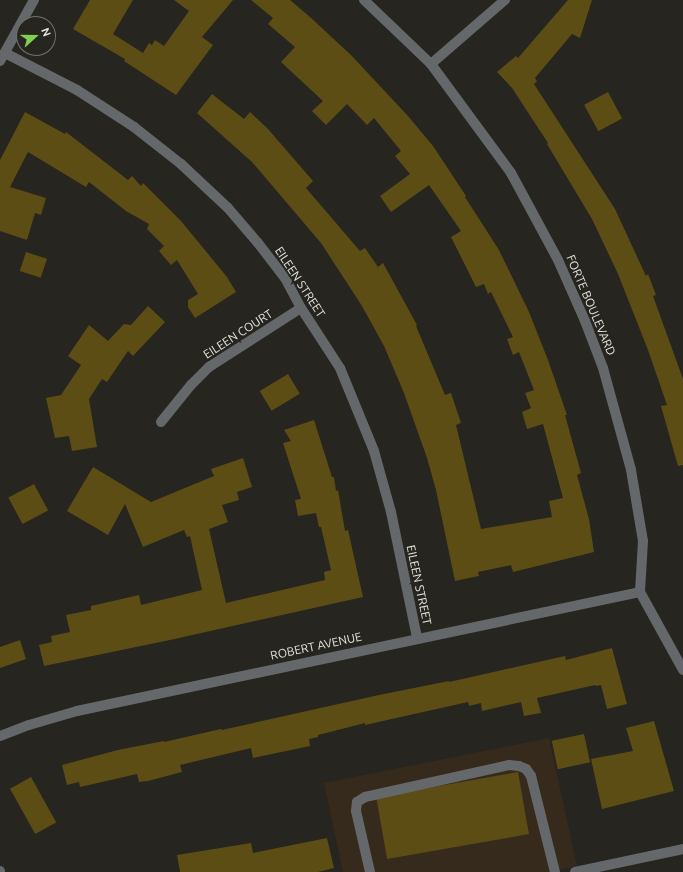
<!DOCTYPE html>
<html>
<head>
<meta charset="utf-8">
<style>
	body { margin:0 }
	#map { position:relative; width:683px; height:872px; overflow:hidden; background:#26251f; font-family:Ubuntu,sans-serif }
	div>[style] { position:absolute }
	[style*='--x'] { left:calc(var(--x)*1px); top:calc(var(--y)*1px); width:calc(var(--w)*1px); rotate:calc(var(--a)*1deg) }
	.commercial>* { inset:0; background:#352a1b }
	.building>* { inset:0; background:#5c4d15; transform-origin:0 0 }
	.minor>* { height:10px; margin:-5px; padding:0 5px; transform-origin:5px; border-radius:5px; background:#65686a }
	span { translate:-50% -50%; white-space:nowrap; text-align:center; line-height:1.15; -webkit-text-stroke:4px #26251f; paint-order:stroke }
	.street-label { font-size:12px; color:#e4e3df }
	.north { position:absolute; left:16px; top:16px; width:40px; height:40px; box-sizing:border-box; background:#26251f; border:1px solid #72716c; border-radius:50%; rotate:69deg; font-size:11px; font-weight:700; line-height:16px; text-align:center; color:#e4e3df }
	.north::after { content:''; display:block; margin:auto; width:14px; height:18px; background:#80d051; clip-path:polygon(50% 0,100% 100%,50% 72%,0 100%) }
</style>
</head>
<body>
<div id="map">
	<div class="commercial">
		<i style="clip-path:polygon(549px 738px,577px 866px,550px 872px,343px 872px,324px 783px)"></i>
	</div>
	<div class="building">
		<i style="clip-path:polygon(90px 0,133px 0,113px 34px,143px 53px,149px 43px,152px 45px,155px 40px,164px 46px,189px 11px,174px 0,233px 0,202px 37px,213px 45px,176px 95px,124px 61px,125px 59px,73px 29px)"></i>
		<i style="clip-path:polygon(251px 0,290px 0,310px 17px,351px 55px,408px 116px,433px 146px,466px 196px,465px 197px,499px 250px,529px 312px,548px 360px,567px 415px,565px 415px,581px 473px,577px 475px,589px 519px,594px 552px,513px 572px,511px 565px,478px 572px,479px 576px,455px 581px,436px 490px,427px 458px,404px 393px,384px 346px,362px 306px,321px 243px,252px 162px,197px 113px,212px 94px,244px 119px,250px 112px,268px 129px,313px 181px,306px 188px,360px 251px,365px 248px,378px 267px,383px 263px,417px 325px,416px 326px,445px 395px,451px 393px,461px 423px,456px 425px,481px 529px,552px 517px,549px 501px,563px 498px,543px 424px,527px 429px,522px 412px,531px 408px,525px 393px,534px 390px,519px 352px,513px 355px,507px 339px,513px 337px,491px 292px,488px 294px,484px 284px,476px 287px,451px 237px,461px 231px,429px 185px,391px 212px,380px 196px,410px 174px,395px 156px,401px 151px,374px 118px,367px 125px,347px 104px,326px 125px,312px 111px,323px 101px,281px 62px,295px 47px,268px 24px,273px 18px)"></i>
		<i style="clip-path:polygon(568px 0,592px 0,580px 38px,572px 34px,535px 78px,537px 81px,534px 84px,615px 209px,646px 276px,648px 274px,656px 295px,653px 296px,683px 379px,683px 465px,678px 466px,661px 406px,667px 405px,648px 350px,618px 274px,592px 219px,547px 144px,548px 143px,512px 88px,497px 72px,516px 56px,518px 58px)"></i>
		<i style="left:608px;top:92px;width:30px;height:27px;rotate:62deg"></i>
		<i style="clip-path:polygon(25px 112px,65px 134px,66px 132px,128px 180px,132px 176px,141px 186px,143px 183px,181px 221px,227px 277px,236px 292px,195px 318px,188px 307px,188px 300px,198px 294px,177px 260px,171px 265px,159px 251px,164px 246px,147px 229px,149px 224px,126px 211px,89px 182px,86px 187px,28px 152px,10px 187px,46px 198px,41px 215px,35px 213px,27px 240px,0 231px,0 160px)"></i>
		<i style="left:26px;top:252px;width:22px;height:20px;rotate:18deg"></i>
		<i style="clip-path:polygon(148px 306px,165px 322px,133px 356px,128px 351px,107px 382px,102px 379px,89px 399px,97px 447px,72px 451px,69px 436px,55px 438px,46px 398px,61px 395px,81px 365px,68px 356px,89px 325px,108px 341px,124px 324px,131px 325px)"></i>
		<i style="left:288px;top:374px;width:23px;height:33px;rotate:59deg"></i>
		<i style="clip-path:polygon(314px 420px,332px 477px,334px 477px,336px 491px,338px 490px,345px 531px,348px 530px,363px 597px,170px 640px,44px 666px,39px 645px,52px 642px,51px 636px,70px 632px,66px 615px,91px 610px,91px 606px,139px 595px,141px 605px,202px 590px,190px 536px,187px 537px,184px 530px,143px 547px,125px 504px,108px 535px,67px 511px,93px 467px,151px 502px,214px 476px,211px 469px,243px 458px,252px 487px,237px 492px,239px 500px,222px 505px,228px 522px,209px 529px,226px 603px,325px 580px,324px 572px,331px 570px,321px 527px,319px 527px,316px 513px,298px 516px,295px 500px,301px 499px,283px 443px,291px 441px,284px 430px)"></i>
		<i style="left:34px;top:484px;width:30px;height:29px;rotate:62deg"></i>
		<i style="clip-path:polygon(20px 640px,26px 659px,0 668px,0 647px)"></i>
		<i style="clip-path:polygon(612px 648px,627px 704px,607px 709px,601px 685px,596px 686px,595px 685px,537px 698px,541px 713px,524px 716px,521px 702px,482px 711px,481px 703px,469px 706px,468px 702px,365px 725px,365px 723px,318px 735px,318px 737px,309px 739px,310px 746px,253px 758px,251px 748px,180px 765px,182px 772px,148px 781px,139px 782px,137px 774px,80px 787px,79px 782px,67px 785px,62px 765px,118px 750px,164px 741px,164px 742px,221px 729px,222px 730px,379px 695px,449px 681px,449px 682px,565px 656px,566px 660px)"></i>
		<i style="clip-path:polygon(654px 721px,674px 791px,602px 809px,591px 759px,633px 751px,626px 728px)"></i>
		<i style="left:584px;top:734px;width:29px;height:33px;rotate:78deg"></i>
		<i style="left:518px;top:772px;width:63px;height:144px;rotate:80deg"></i>
		<i style="left:31px;top:777px;width:52px;height:24px;rotate:61deg"></i>
		<i style="clip-path:polygon(327px 838px,334px 868px,318px 872px,180px 872px,177px 855px,251px 843px,253px 853px)"></i>
	</div>
	<div class="minor">
		<i style="--x:364;--y:0;--w:93;--a:43.7"></i>
		<i style="--x:431;--y:64;--w:135;--a:53.7"></i>
		<i style="--x:511;--y:173;--w:99;--a:61.6"></i>
		<i style="--x:558;--y:260;--w:67;--a:66.1"></i>
		<i style="--x:585;--y:321;--w:50;--a:69"></i>
		<i style="--x:603;--y:368;--w:106;--a:74.6"></i>
		<i style="--x:631;--y:470;--w:72;--a:80.4"></i>
		<i style="--x:643;--y:541;--w:51;--a:93.4"></i>
		<i style="--x:640;--y:592;--w:89;--a:61.1"></i>
		<i style="--x:5;--y:53;--w:81;--a:27.2"></i>
		<i style="--x:77;--y:90;--w:68;--a:33"></i>
		<i style="--x:134;--y:127;--w:60;--a:38.2"></i>
		<i style="--x:181;--y:164;--w:64;--a:43.1"></i>
		<i style="--x:228;--y:208;--w:46;--a:49.4"></i>
		<i style="--x:258;--y:243;--w:44;--a:52.4"></i>
		<i style="--x:285;--y:278;--w:34;--a:62"></i>
		<i style="--x:301;--y:308;--w:72;--a:57"></i>
		<i style="--x:340;--y:368;--w:90;--a:67.7"></i>
		<i style="--x:374;--y:451;--w:63;--a:74.4"></i>
		<i style="--x:391;--y:512;--w:129;--a:78.3"></i>
		<i style="--x:0;--y:61;--w:70;--a:-60.9"></i>
		<i style="--x:431;--y:64;--w:98;--a:-40.9"></i>
		<i style="--x:161;--y:422;--w:48;--a:-51"></i>
		<i style="--x:191;--y:385;--w:25;--a:-45"></i>
		<i style="--x:209;--y:367;--w:109;--a:-32.7"></i>
		<i style="--x:0;--y:736;--w:31;--a:-21"></i>
		<i style="--x:29;--y:725;--w:50;--a:-16.3"></i>
		<i style="--x:77;--y:711;--w:575;--a:-11.93"></i>
		<i style="--x:0;--y:871;--w:1;--a:90"></i>
		<i style="--x:370;--y:872;--w:63;--a:-102.9"></i>
		<i style="--x:356;--y:811;--w:9;--a:-84"></i>
		<i style="--x:357;--y:802;--w:9;--a:-32"></i>
		<i style="--x:365;--y:797;--w:148;--a:-12.5"></i>
		<i style="--x:509;--y:765;--w:10;--a:6"></i>
		<i style="--x:519;--y:766;--w:8;--a:23"></i>
		<i style="--x:526;--y:769;--w:9;--a:54"></i>
		<i style="--x:531;--y:776;--w:99;--a:76"></i>
		<i style="--x:575;--y:872;--w:110;--a:-12"></i>
	</div>
	<div class="street-label">
		<span style="left:300px;top:282px;rotate:57deg">EILEEN STREET</span>
		<span style="left:591px;top:305px;rotate:67deg">FORTE BOULEVARD</span>
		<span style="left:238px;top:334px;rotate:-33deg">EILEEN COURT</span>
		<span style="left:419px;top:585px;rotate:78deg">EILEEN STREET</span>
		<span style="left:316px;top:646px;rotate:-12deg">ROBERT AVENUE</span>
	</div>
	<div class="north">N</div>
</div>
</body>
</html>
